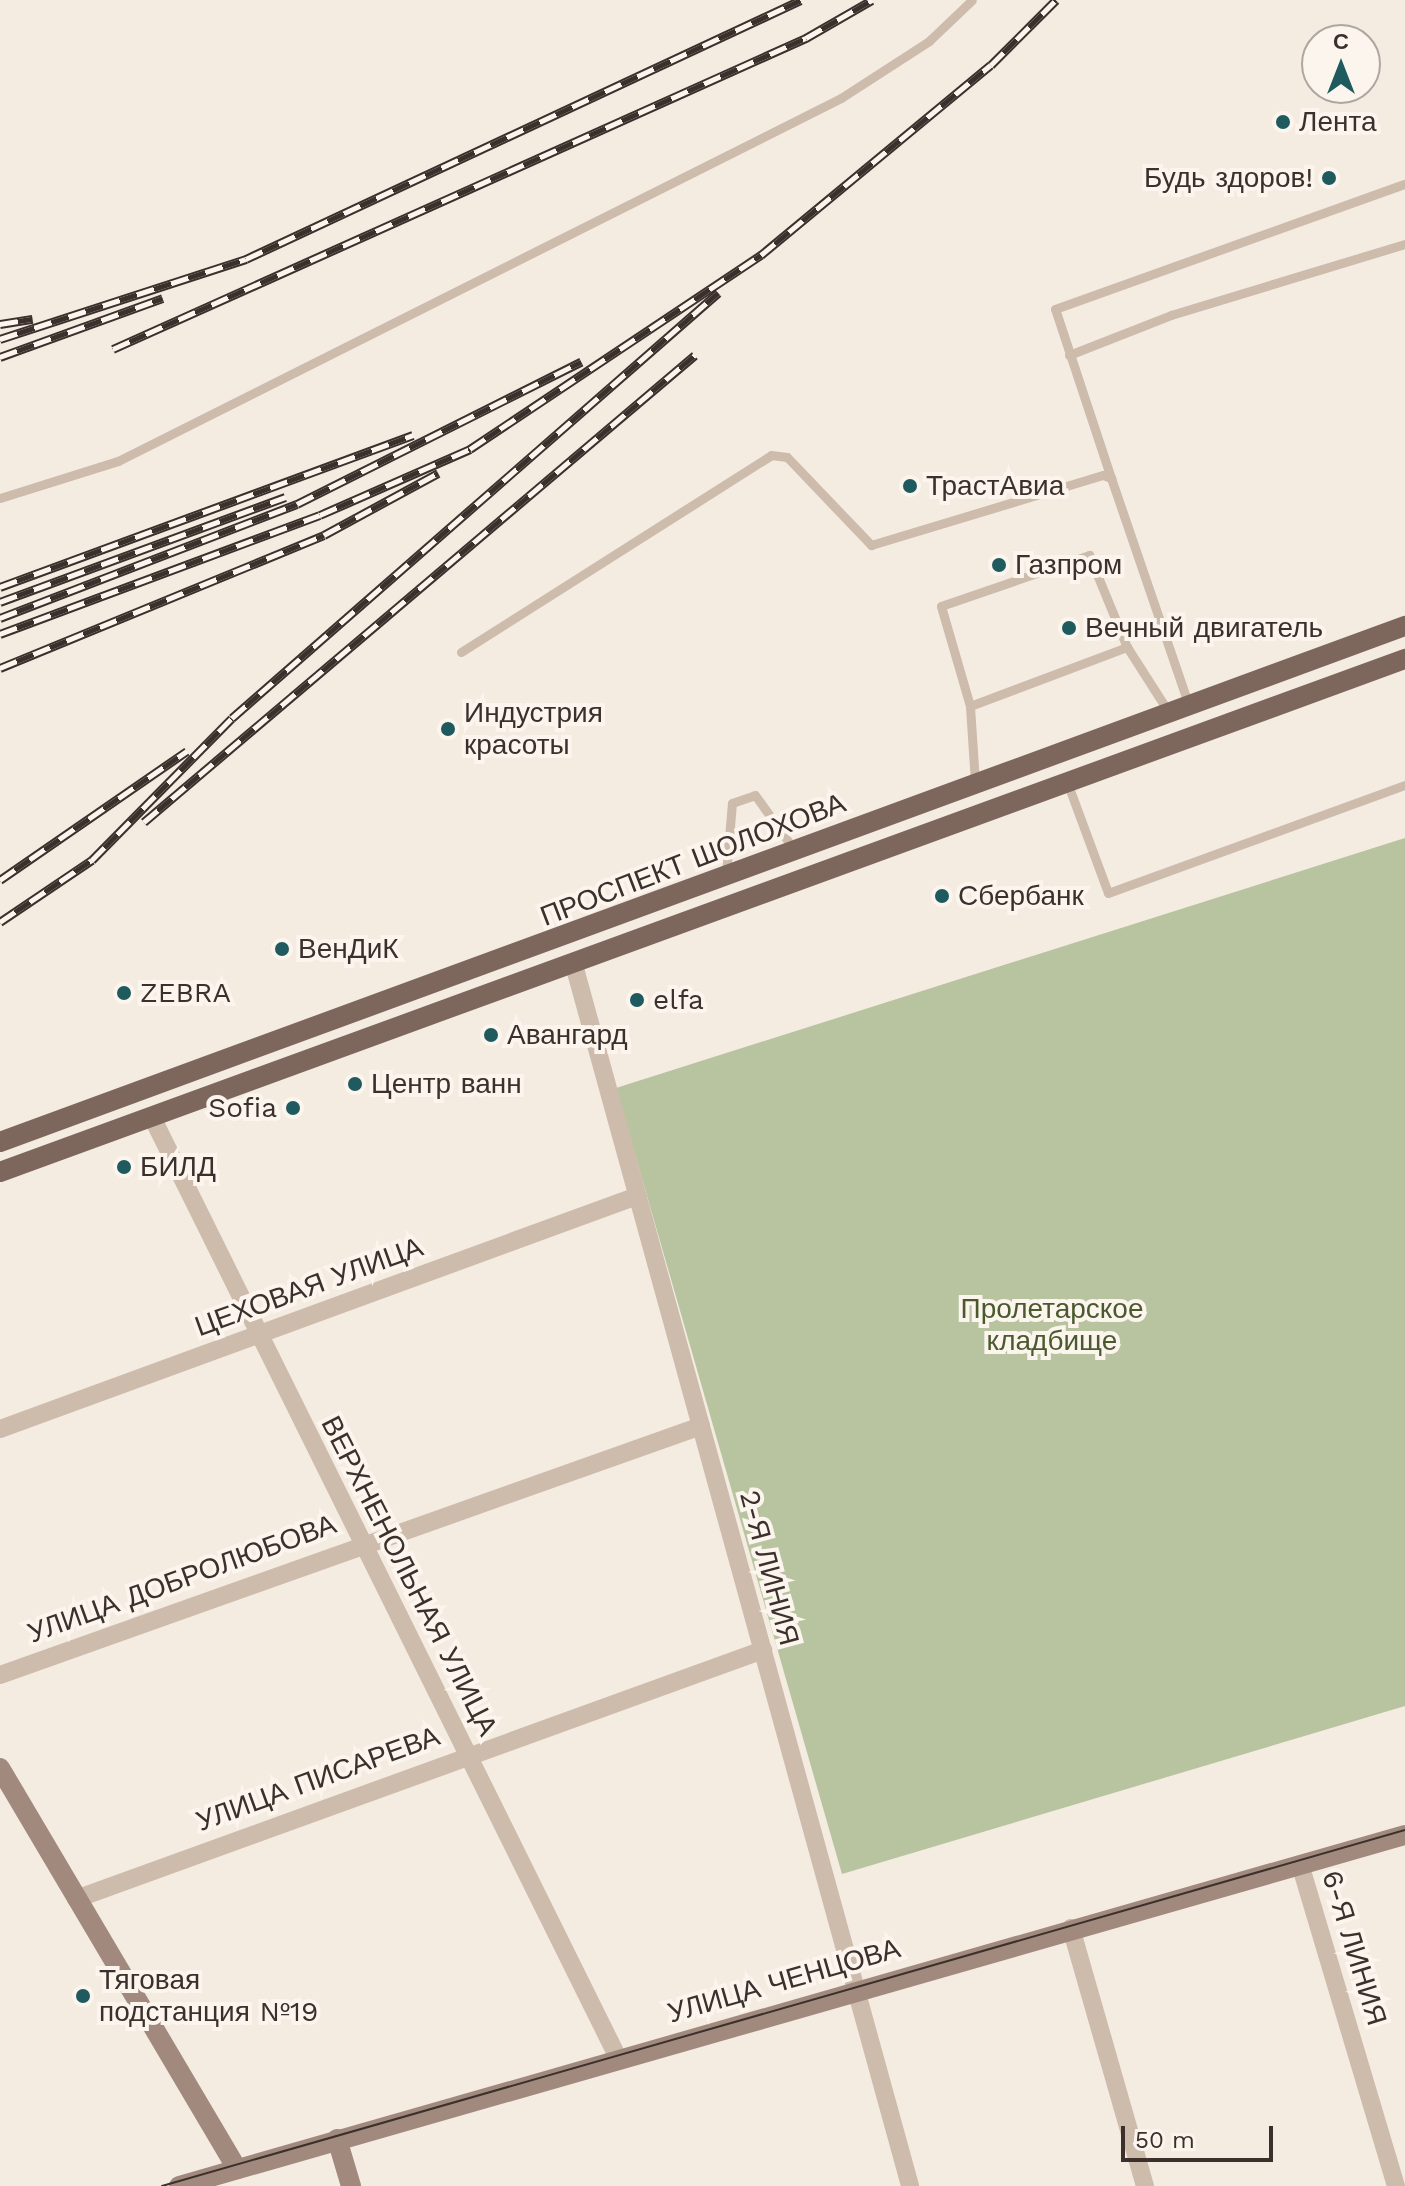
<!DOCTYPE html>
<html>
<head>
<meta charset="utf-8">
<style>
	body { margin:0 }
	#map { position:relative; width:1405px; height:2186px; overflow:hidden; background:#f4ebe1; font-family:"Work Sans",sans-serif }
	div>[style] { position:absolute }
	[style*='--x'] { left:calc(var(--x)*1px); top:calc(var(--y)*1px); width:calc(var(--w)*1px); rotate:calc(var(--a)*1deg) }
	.green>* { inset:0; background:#b8c4a0 }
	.lane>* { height:9px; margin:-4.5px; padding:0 4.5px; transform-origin:4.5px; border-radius:4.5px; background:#cdbbac }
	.street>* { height:18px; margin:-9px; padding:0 9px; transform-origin:9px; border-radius:9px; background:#cdbbac }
	.secondary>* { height:20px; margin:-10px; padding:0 10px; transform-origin:10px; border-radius:10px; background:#a18a7d }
	.primary>* { height:20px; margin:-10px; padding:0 10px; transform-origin:10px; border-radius:10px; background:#7d675c }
	.tram>* { height:2px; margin:-1px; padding:0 1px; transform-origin:1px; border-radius:1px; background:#3b302b }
	.rail>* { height:9px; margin-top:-4.5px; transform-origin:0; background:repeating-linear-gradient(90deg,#fbf5ee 0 18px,#3b302b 0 36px); box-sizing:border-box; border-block:2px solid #3b302b }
	.dots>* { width:22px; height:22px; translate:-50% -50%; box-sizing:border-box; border:4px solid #fbf5ee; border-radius:50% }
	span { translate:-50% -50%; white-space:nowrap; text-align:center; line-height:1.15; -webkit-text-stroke:8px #fbf5ee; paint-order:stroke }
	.poi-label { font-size:28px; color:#3b302b }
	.left { translate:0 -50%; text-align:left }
	.right { translate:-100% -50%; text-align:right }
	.street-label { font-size:28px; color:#3b302b }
	.park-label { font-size:28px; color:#4a5a2e }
	.north { position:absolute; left:1301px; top:24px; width:80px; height:80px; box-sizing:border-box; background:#fbf5ee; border:2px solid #aea6a0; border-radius:50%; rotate:0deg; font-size:22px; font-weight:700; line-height:32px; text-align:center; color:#3b302b }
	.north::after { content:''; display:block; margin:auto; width:28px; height:36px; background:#1f5a5e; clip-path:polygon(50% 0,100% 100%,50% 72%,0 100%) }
	.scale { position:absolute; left:1121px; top:2126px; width:152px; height:36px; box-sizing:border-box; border:4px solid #3b302b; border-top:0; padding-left:10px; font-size:24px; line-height:28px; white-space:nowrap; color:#3b302b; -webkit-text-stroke:6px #fbf5ee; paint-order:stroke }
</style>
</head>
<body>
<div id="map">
	<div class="green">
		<i style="clip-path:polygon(1405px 838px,1405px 1706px,842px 1874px,616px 1088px)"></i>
	</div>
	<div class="lane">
		<i style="--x:1069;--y:355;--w:110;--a:-21.4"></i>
		<i style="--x:1171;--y:315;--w:245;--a:-16.9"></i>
		<i style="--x:1111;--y:478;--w:178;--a:-108.3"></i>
		<i style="--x:1055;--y:309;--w:372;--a:-19.7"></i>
		<i style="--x:0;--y:498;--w:124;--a:-17.4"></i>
		<i style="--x:118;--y:461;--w:809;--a:-26.66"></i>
		<i style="--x:841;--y:98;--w:105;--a:-32.9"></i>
		<i style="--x:929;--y:41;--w:59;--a:-43.6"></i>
		<i style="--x:461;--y:652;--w:367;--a:-32.4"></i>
		<i style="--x:771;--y:455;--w:16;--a:7"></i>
		<i style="--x:787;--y:457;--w:122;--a:46.3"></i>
		<i style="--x:871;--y:545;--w:242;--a:-16.8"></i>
		<i style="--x:1103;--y:475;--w:9;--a:21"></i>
		<i style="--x:1111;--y:478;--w:238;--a:71.1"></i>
		<i style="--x:970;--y:706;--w:104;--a:-106.2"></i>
		<i style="--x:941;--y:606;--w:157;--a:-19"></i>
		<i style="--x:1089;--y:555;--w:100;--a:67.6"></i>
		<i style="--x:975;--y:782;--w:76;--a:-93.8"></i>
		<i style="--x:970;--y:706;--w:168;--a:-20.6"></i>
		<i style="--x:1127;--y:647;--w:76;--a:57.4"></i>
		<i style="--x:1067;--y:782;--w:118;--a:69.7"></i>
		<i style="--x:1108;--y:893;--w:316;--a:-20"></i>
		<i style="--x:726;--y:874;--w:71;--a:-85.2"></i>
		<i style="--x:732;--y:803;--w:24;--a:-19"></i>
		<i style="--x:755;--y:795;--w:69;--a:54.5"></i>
	</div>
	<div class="street">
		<i style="--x:574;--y:965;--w:1266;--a:74.61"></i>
		<i style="--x:152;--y:1117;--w:1050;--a:63.65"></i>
		<i style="--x:0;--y:1429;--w:678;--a:-20.09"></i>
		<i style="--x:0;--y:1675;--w:744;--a:-19.56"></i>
		<i style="--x:1300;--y:1864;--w:336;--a:73.4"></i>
		<i style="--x:76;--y:1899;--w:731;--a:-19.92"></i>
		<i style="--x:1071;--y:1928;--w:268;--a:74"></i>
	</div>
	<div class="secondary">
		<i style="--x:0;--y:1768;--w:466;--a:59.4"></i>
		<i style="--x:337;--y:2139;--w:49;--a:73.4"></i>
		<i style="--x:179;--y:2186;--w:1275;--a:-15.98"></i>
	</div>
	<div class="primary">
		<i style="--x:0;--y:1142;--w:1497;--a:-20.17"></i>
		<i style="--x:0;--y:1172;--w:1496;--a:-20.06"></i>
	</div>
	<div class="tram">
		<i style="--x:162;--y:2186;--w:1293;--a:-15.98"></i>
	</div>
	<div class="rail">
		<i style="--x:0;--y:324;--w:33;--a:-9"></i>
		<i style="--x:0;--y:339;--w:259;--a:-18"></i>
		<i style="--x:246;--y:259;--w:612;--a:-25.02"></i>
		<i style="--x:113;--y:349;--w:760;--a:-24.17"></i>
		<i style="--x:806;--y:38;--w:76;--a:-29.9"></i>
		<i style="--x:0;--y:357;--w:173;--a:-19.9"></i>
		<i style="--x:0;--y:587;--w:440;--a:-20.2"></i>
		<i style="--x:0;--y:602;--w:304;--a:-20.2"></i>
		<i style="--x:0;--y:618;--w:318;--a:-21"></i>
		<i style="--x:297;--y:504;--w:318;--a:-26.6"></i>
		<i style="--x:0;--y:634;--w:341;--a:-20.4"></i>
		<i style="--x:320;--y:515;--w:164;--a:-23.7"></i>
		<i style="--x:470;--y:449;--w:350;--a:-33.7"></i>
		<i style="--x:761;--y:255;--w:298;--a:-39.6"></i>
		<i style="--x:991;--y:65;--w:92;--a:-45"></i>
		<i style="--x:0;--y:668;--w:350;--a:-22.3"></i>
		<i style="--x:324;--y:535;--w:130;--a:-28.5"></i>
		<i style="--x:144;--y:822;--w:722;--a:-40.28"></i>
		<i style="--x:0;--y:880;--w:227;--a:-34.6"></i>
		<i style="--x:0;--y:922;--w:111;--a:-34"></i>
		<i style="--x:92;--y:860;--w:199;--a:-45.4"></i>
		<i style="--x:232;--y:718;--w:646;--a:-41.17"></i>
	</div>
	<div class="dots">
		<i style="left:1283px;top:122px;background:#1f5a5e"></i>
		<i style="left:1329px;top:178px;background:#1f5a5e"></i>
		<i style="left:910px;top:486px;background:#1f5a5e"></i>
		<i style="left:999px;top:565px;background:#1f5a5e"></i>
		<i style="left:1069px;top:628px;background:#1f5a5e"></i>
		<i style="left:448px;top:729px;background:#1f5a5e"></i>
		<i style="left:942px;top:896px;background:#1f5a5e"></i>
		<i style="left:282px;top:949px;background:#1f5a5e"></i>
		<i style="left:124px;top:993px;background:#1f5a5e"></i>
		<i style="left:637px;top:1000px;background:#1f5a5e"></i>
		<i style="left:491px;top:1035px;background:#1f5a5e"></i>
		<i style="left:355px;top:1084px;background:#1f5a5e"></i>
		<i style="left:293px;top:1108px;background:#1f5a5e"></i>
		<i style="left:124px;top:1167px;background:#1f5a5e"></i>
		<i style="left:83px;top:1996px;background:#1f5a5e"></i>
	</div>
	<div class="poi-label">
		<span class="left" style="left:1299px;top:122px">Лента</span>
		<span class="right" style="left:1313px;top:178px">Будь здоров!</span>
		<span class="left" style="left:926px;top:486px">ТрастАвиа</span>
		<span class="left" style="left:1015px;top:565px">Газпром</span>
		<span class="left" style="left:1085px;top:628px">Вечный двигатель</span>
		<span class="left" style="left:464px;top:729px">Индустрия<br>красоты</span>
		<span class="left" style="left:958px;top:896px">Сбербанк</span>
		<span class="left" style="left:298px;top:949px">ВенДиК</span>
		<span class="left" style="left:140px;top:993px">ZEBRA</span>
		<span class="left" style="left:653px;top:1000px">elfa</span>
		<span class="left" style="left:507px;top:1035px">Авангард</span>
		<span class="left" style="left:371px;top:1084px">Центр ванн</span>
		<span class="right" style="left:277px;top:1108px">Sofia</span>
		<span class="left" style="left:140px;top:1167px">БИЛД</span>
		<span class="left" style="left:99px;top:1996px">Тяговая<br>подстанция №19</span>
	</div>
	<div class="street-label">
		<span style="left:693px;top:860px;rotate:-21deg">ПРОСПЕКТ ШОЛОХОВА</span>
		<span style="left:309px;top:1287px;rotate:-20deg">ЦЕХОВАЯ УЛИЦА</span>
		<span style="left:769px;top:1568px;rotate:75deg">2-Я ЛИНИЯ</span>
		<span style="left:409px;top:1576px;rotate:63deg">ВЕРХНЕНОЛЬНАЯ УЛИЦА</span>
		<span style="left:182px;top:1579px;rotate:-20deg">УЛИЦА ДОБРОЛЮБОВА</span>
		<span style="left:318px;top:1779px;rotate:-20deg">УЛИЦА ПИСАРЕВА</span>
		<span style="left:1354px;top:1948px;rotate:73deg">6-Я ЛИНИЯ</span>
		<span style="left:784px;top:1981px;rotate:-16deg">УЛИЦА ЧЕНЦОВА</span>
	</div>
	<div class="park-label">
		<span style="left:1052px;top:1325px">Пролетарское<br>кладбище</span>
	</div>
	<div class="north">С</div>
	<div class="scale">50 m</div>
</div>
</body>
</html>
